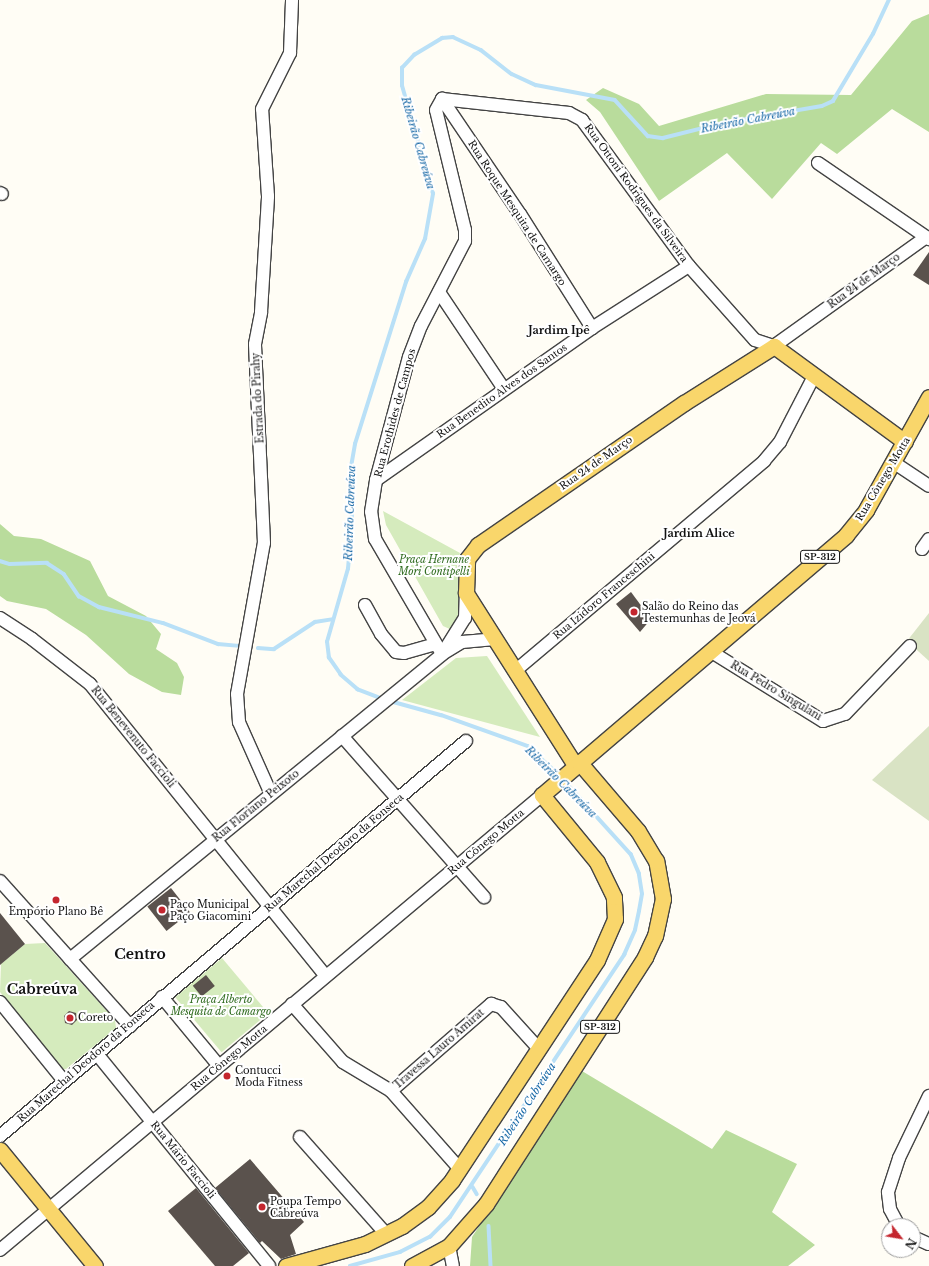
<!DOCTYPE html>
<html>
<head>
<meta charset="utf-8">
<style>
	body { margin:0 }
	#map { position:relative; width:929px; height:1266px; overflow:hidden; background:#fffdf5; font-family:"Libre Baskerville",serif }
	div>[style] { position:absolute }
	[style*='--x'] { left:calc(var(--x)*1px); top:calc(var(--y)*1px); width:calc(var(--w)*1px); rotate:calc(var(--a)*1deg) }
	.green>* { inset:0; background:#d5ebbd; transform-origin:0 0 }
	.forest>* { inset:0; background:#b9dc9c }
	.cemetery>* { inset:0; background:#d9e3c4 }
	.stream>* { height:3.5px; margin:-1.75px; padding:0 1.75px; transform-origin:1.75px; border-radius:1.75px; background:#b9e0f7 }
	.building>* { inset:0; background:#5a524d; transform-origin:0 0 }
	.roads { filter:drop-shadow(1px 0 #444) drop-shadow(-1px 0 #444) drop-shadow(0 1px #444) drop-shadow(0 -1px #444) }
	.minor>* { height:12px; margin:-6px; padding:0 6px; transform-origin:6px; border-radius:6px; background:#fff }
	.major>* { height:15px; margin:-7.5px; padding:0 7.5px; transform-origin:7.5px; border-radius:7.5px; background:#f9d66b }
	.dots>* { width:11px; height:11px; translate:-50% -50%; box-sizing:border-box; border:2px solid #fff; border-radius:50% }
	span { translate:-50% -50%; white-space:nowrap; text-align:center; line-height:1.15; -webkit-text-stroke:4px #fff; paint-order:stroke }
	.shield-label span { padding:1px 3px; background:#fff; border:1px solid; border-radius:3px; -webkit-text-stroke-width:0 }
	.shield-label { font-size:9px; color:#111; font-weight:700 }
	.street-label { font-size:10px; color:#111 }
	.park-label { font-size:10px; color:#2f6b1f; font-style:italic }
	.poi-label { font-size:10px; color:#111 }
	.left { translate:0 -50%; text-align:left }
	.water-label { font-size:11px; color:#1768a6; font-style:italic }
	.neighbourhood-label { font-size:11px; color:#111; font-weight:700 }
	.district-label { font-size:14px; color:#111; font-weight:700 }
	.north { position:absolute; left:881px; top:1218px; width:40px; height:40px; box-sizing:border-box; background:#fff; border:1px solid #a0a0a0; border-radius:50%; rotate:121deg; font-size:11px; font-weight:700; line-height:16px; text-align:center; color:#111 }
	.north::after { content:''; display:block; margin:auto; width:14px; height:18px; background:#c4262e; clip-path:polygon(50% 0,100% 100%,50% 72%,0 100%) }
</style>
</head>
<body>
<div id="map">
	<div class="green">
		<i style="clip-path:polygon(383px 511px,460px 553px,457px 565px,461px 615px,452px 630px,443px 626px,386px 525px)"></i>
		<i style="clip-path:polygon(487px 656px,540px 737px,402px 700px,456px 658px)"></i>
		<i style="clip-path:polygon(45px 943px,115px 1020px,116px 1028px,66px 1069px,61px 1069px,0 992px,1px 964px,25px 944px)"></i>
		<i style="left:222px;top:958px;width:72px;height:61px;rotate:50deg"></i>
	</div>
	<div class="forest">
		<i style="clip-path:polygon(929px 14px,929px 132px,892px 109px,837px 154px,821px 143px,772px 199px,727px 153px,659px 201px,600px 112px,586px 100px,603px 88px,639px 104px,659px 126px,766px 94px,851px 95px,912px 21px)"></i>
		<i style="clip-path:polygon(0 524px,14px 536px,41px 539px,90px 561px,108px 596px,146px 616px,161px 634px,156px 649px,177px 663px,184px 677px,181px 695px,162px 692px,129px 674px,86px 635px,46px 609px,7px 601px,0 596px)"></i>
		<i style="clip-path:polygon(582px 1071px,712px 1149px,726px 1130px,797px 1164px,772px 1212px,815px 1245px,788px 1266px,470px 1266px,472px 1237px)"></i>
	</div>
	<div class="cemetery">
		<i style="clip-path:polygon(929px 613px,929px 661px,907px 641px)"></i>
		<i style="clip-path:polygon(929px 726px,929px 821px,872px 780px)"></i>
	</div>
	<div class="stream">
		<i style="--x:0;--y:561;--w:10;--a:17"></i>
		<i style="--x:10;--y:564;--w:37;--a:-2"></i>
		<i style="--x:47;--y:563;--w:20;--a:33"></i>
		<i style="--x:64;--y:574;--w:27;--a:56"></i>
		<i style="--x:79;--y:596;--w:23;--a:29"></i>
		<i style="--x:99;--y:607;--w:66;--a:14"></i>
		<i style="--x:163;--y:623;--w:59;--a:20.9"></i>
		<i style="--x:218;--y:644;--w:21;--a:5"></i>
		<i style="--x:258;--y:648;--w:16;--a:4"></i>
		<i style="--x:274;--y:649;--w:49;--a:-33.4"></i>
		<i style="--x:315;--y:622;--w:18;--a:-9"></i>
		<i style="--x:382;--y:699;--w:26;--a:-159"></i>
		<i style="--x:358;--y:690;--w:23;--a:-139"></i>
		<i style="--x:341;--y:675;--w:21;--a:-125"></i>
		<i style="--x:329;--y:658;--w:16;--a:-97"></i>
		<i style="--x:327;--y:642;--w:76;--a:-74"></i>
		<i style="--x:348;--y:569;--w:46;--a:-85"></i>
		<i style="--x:352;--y:523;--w:56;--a:-91"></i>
		<i style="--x:351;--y:467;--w:23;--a:-80"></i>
		<i style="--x:355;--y:444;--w:170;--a:-72.5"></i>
		<i style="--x:406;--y:282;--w:47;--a:-66.2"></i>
		<i style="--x:425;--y:239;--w:46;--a:-79.9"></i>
		<i style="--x:433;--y:194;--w:112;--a:-106"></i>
		<i style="--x:402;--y:86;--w:18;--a:-90"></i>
		<i style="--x:402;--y:68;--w:18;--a:-47"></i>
		<i style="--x:414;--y:55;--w:33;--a:-31"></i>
		<i style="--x:442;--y:38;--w:11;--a:-5"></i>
		<i style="--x:453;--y:37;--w:31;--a:25"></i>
		<i style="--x:481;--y:50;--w:39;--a:38"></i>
		<i style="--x:512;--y:74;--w:26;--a:25"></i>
		<i style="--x:536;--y:85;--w:80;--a:10.8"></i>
		<i style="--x:615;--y:100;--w:49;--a:47.5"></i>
		<i style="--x:648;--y:136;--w:15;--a:8"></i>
		<i style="--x:663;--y:138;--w:62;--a:-14"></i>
		<i style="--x:723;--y:123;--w:100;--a:-9.7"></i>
		<i style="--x:822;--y:106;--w:12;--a:-24"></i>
		<i style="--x:833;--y:101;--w:78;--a:-59.2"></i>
		<i style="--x:873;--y:34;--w:38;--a:-65"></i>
		<i style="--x:390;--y:701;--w:53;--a:15.4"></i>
		<i style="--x:441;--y:715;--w:92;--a:19.6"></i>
		<i style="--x:528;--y:746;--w:42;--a:43.1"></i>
		<i style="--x:473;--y:1187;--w:8;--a:60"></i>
		<i style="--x:489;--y:1226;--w:40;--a:87.1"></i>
		<i style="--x:350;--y:1266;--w:52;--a:-15.6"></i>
		<i style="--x:400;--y:1252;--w:34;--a:-27"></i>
		<i style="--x:430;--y:1237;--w:28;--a:-45"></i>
		<i style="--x:450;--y:1217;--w:315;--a:-56.4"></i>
		<i style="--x:624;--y:955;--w:27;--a:-66"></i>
		<i style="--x:635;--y:930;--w:19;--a:-78"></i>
		<i style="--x:639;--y:911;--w:17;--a:-80"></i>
		<i style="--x:642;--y:894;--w:20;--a:-99"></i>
		<i style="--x:639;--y:874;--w:21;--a:-113"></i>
		<i style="--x:631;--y:855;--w:100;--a:-132.2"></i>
	</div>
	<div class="building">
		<i style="clip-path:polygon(929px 252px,929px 285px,913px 275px)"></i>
		<i style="clip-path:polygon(631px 592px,651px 619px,640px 632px,616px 604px)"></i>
		<i style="left:171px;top:888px;width:31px;height:30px;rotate:52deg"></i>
		<i style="clip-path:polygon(0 913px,25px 944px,0 965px)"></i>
		<i style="left:206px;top:975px;width:14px;height:17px;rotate:51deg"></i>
		<i style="clip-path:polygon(69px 1011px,76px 1013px,77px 1020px,72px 1025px,65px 1023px,64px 1016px)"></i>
		<i style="clip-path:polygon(250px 1159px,304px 1222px,290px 1235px,296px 1254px,281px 1259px,262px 1241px,260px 1243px,215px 1188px)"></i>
		<i style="clip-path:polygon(196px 1188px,249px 1253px,233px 1266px,215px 1266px,168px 1211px)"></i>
	</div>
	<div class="roads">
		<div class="minor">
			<i style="--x:442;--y:99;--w:128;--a:6.3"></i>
			<i style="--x:569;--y:113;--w:15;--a:28"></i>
			<i style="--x:582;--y:120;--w:181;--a:53.8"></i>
			<i style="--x:689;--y:266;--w:99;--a:48.3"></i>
			<i style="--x:755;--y:340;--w:20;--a:18"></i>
			<i style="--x:774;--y:346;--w:187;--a:-35.6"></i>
			<i style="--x:442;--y:99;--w:139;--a:55.9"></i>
			<i style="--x:520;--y:214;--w:135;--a:57.7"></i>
			<i style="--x:818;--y:163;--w:135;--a:34.4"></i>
			<i style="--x:0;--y:193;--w:2;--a:27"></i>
			<i style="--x:439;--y:292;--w:117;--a:56.2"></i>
			<i style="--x:893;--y:462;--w:43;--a:33.7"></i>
			<i style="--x:376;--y:480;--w:264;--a:-35.1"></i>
			<i style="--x:592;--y:328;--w:115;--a:-32.6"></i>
			<i style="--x:922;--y:549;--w:12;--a:-55"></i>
			<i style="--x:365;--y:605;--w:33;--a:61"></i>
			<i style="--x:381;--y:634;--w:23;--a:50"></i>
			<i style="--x:396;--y:652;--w:8;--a:7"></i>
			<i style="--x:404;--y:653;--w:33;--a:-16"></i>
			<i style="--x:0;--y:618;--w:38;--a:33"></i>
			<i style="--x:32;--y:639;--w:73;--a:37.8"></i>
			<i style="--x:90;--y:684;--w:375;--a:51.1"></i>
			<i style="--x:446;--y:648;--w:36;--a:-58"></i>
			<i style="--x:465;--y:618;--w:25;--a:-88"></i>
			<i style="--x:710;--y:651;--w:133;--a:31.8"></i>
			<i style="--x:823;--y:721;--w:23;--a:-18"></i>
			<i style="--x:845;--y:714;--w:94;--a:-46.3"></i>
			<i style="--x:442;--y:654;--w:133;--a:-120.2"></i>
			<i style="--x:375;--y:539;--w:27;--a:-98"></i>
			<i style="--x:371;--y:512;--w:32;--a:-81"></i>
			<i style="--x:376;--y:480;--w:127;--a:-75"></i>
			<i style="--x:409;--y:357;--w:33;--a:-69"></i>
			<i style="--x:421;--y:326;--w:96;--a:-62.6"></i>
			<i style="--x:465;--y:241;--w:11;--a:-90"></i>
			<i style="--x:465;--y:230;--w:123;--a:-103.6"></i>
			<i style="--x:436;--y:110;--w:13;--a:-61"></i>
			<i style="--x:515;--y:671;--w:326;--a:-40.1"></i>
			<i style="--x:764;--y:461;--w:25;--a:-50"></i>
			<i style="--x:780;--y:442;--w:74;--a:-62.7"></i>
			<i style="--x:342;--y:736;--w:215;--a:48.6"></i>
			<i style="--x:271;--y:794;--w:79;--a:-114"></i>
			<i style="--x:239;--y:722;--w:28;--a:-94"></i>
			<i style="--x:237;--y:694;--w:153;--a:-79.9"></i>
			<i style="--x:264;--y:543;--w:199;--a:-92.6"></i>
			<i style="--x:255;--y:344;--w:33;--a:-79"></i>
			<i style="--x:261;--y:312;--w:116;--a:-86.5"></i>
			<i style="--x:268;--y:196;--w:87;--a:-93.9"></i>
			<i style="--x:262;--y:109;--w:63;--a:-63.4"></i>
			<i style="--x:290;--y:53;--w:53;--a:-87.8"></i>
			<i style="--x:0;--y:881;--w:195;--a:48.1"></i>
			<i style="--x:70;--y:959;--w:481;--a:-39.3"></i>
			<i style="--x:442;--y:654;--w:23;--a:-31"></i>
			<i style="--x:462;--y:642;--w:33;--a:-5"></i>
			<i style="--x:162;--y:997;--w:89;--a:50.4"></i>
			<i style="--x:0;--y:1002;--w:102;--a:51"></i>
			<i style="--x:292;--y:1004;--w:77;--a:48.7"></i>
			<i style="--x:343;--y:1062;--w:56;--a:31.1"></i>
			<i style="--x:391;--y:1091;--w:103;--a:48.6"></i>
			<i style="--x:97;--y:1054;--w:273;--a:50.9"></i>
			<i style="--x:391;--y:1091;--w:133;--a:-41"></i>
			<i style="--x:491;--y:1004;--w:10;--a:17"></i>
			<i style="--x:501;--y:1007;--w:55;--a:47.9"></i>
			<i style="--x:0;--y:1136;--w:611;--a:-40.29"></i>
			<i style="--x:300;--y:1137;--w:130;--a:48.4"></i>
			<i style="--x:899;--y:1226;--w:19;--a:-118"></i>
			<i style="--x:890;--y:1209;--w:17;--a:-97"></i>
			<i style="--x:888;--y:1192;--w:36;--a:-72"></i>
			<i style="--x:899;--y:1158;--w:69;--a:-64.2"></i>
			<i style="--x:913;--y:1237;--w:17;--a:24"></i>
			<i style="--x:449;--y:1246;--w:20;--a:79"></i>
			<i style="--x:0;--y:1250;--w:708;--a:-40.01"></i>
		</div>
		<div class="major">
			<i style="--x:575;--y:765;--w:204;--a:-122.4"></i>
			<i style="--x:466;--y:593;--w:34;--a:-88"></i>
			<i style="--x:467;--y:559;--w:18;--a:-52"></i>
			<i style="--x:478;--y:545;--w:250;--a:-34.6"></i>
			<i style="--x:684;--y:403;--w:107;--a:-32.3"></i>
			<i style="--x:774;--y:346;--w:162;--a:36.2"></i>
			<i style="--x:0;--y:1150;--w:150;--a:50.7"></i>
			<i style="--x:286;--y:1266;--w:82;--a:-15.6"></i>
			<i style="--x:365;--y:1244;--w:41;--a:-25.9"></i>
			<i style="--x:402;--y:1226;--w:32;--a:-36"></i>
			<i style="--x:428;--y:1207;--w:36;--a:-48"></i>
			<i style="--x:452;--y:1180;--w:263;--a:-56.6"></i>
			<i style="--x:597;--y:960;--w:45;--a:-66.3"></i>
			<i style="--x:615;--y:919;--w:22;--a:-93"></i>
			<i style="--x:614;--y:897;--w:39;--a:-116"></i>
			<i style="--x:597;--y:862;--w:87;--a:-129.4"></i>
			<i style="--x:542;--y:795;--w:400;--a:-40.5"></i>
			<i style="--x:846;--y:535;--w:32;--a:-51"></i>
			<i style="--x:866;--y:510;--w:129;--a:-60.9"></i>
			<i style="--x:412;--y:1266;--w:42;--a:-28.4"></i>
			<i style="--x:449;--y:1246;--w:56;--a:-48.6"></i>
			<i style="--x:486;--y:1204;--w:294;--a:-57.2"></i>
			<i style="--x:645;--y:957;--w:23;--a:-65"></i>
			<i style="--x:655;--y:936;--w:38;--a:-78"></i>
			<i style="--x:663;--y:899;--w:39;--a:-100"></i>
			<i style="--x:656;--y:861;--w:35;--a:-121"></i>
			<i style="--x:638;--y:831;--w:91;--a:-130.5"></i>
		</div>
	</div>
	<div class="dots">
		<i style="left:634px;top:612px;background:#c4262e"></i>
		<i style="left:56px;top:900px;background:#c4262e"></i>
		<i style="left:162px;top:910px;background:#c4262e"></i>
		<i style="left:70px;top:1018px;background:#c4262e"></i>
		<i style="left:227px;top:1076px;background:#c4262e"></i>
		<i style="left:262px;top:1207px;background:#c4262e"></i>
	</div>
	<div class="shield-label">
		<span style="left:820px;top:557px">SP-312</span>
		<span style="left:600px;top:1027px">SP-312</span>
	</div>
	<div class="street-label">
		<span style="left:636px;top:193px;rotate:54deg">Rua Ottoni Rodrigues da Silveira</span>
		<span style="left:517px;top:213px;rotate:57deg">Rua Roque Mesquita de Camargo</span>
		<span style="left:864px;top:281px;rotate:-36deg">Rua 24 de Março</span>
		<span style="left:502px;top:391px;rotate:-35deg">Rua Benedito Alves dos Santos</span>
		<span style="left:258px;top:398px;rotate:-93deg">Estrada do Pirahy</span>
		<span style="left:395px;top:413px;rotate:-75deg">Rua Erothides de Campos</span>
		<span style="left:596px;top:463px;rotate:-35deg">Rua 24 de Março</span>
		<span style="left:883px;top:479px;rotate:-59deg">Rua Cônego Motta</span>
		<span style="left:604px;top:596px;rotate:-40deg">Rua Izidoro Franceschini</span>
		<span style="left:776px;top:691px;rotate:31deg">Rua Pedro Singulani</span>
		<span style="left:133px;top:737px;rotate:51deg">Rua Benevenuto Faccioli</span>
		<span style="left:256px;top:806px;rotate:-39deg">Rua Floriano Peixoto</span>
		<span style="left:486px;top:842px;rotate:-40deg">Rua Cônego Motta</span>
		<span style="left:334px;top:853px;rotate:-40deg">Rua Marechal Deodoro da Fonseca</span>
		<span style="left:439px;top:1049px;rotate:-41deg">Travessa Lauro Amirat</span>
		<span style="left:229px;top:1058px;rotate:-40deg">Rua Cônego Motta</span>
		<span style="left:86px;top:1062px;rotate:-41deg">Rua Marechal Deodoro da Fonseca</span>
		<span style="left:183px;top:1160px;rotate:51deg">Rua Mário Faccioli</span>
	</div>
	<div class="park-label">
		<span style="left:434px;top:565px">Praça Hernane<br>Mori Contipelli</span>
		<span style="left:221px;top:1005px">Praça Alberto<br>Mesquita de Camargo</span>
	</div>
	<div class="poi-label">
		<span class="left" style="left:642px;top:612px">Salão do Reino das<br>Testemunhas de Jeová</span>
		<span class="left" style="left:170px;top:910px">Paço Municipal<br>Paço Giacomini</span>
		<span style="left:56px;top:912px">Empório Plano Bê</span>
		<span class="left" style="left:78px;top:1018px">Coreto</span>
		<span class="left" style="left:235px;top:1076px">Contucci<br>Moda Fitness</span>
		<span class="left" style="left:270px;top:1207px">Poupa Tempo<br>Cabreúva</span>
	</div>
	<div class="water-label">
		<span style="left:748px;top:120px;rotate:-11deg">Ribeirão Cabreúva</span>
		<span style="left:418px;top:143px;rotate:74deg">Ribeirão Cabreúva</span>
		<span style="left:350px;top:513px;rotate:-88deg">Ribeirão Cabreúva</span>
		<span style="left:561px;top:782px;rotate:45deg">Ribeirão Cabreúva</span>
		<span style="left:527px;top:1104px;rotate:-57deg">Ribeirão Cabreúva</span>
	</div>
	<div class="neighbourhood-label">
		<span style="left:559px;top:330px">Jardim Ipê</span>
		<span style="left:699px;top:533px">Jardim Alice</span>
	</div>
	<div class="district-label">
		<span style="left:140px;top:954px">Centro</span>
		<span style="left:42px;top:989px">Cabreúva</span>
	</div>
	<div class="north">N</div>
</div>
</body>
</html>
